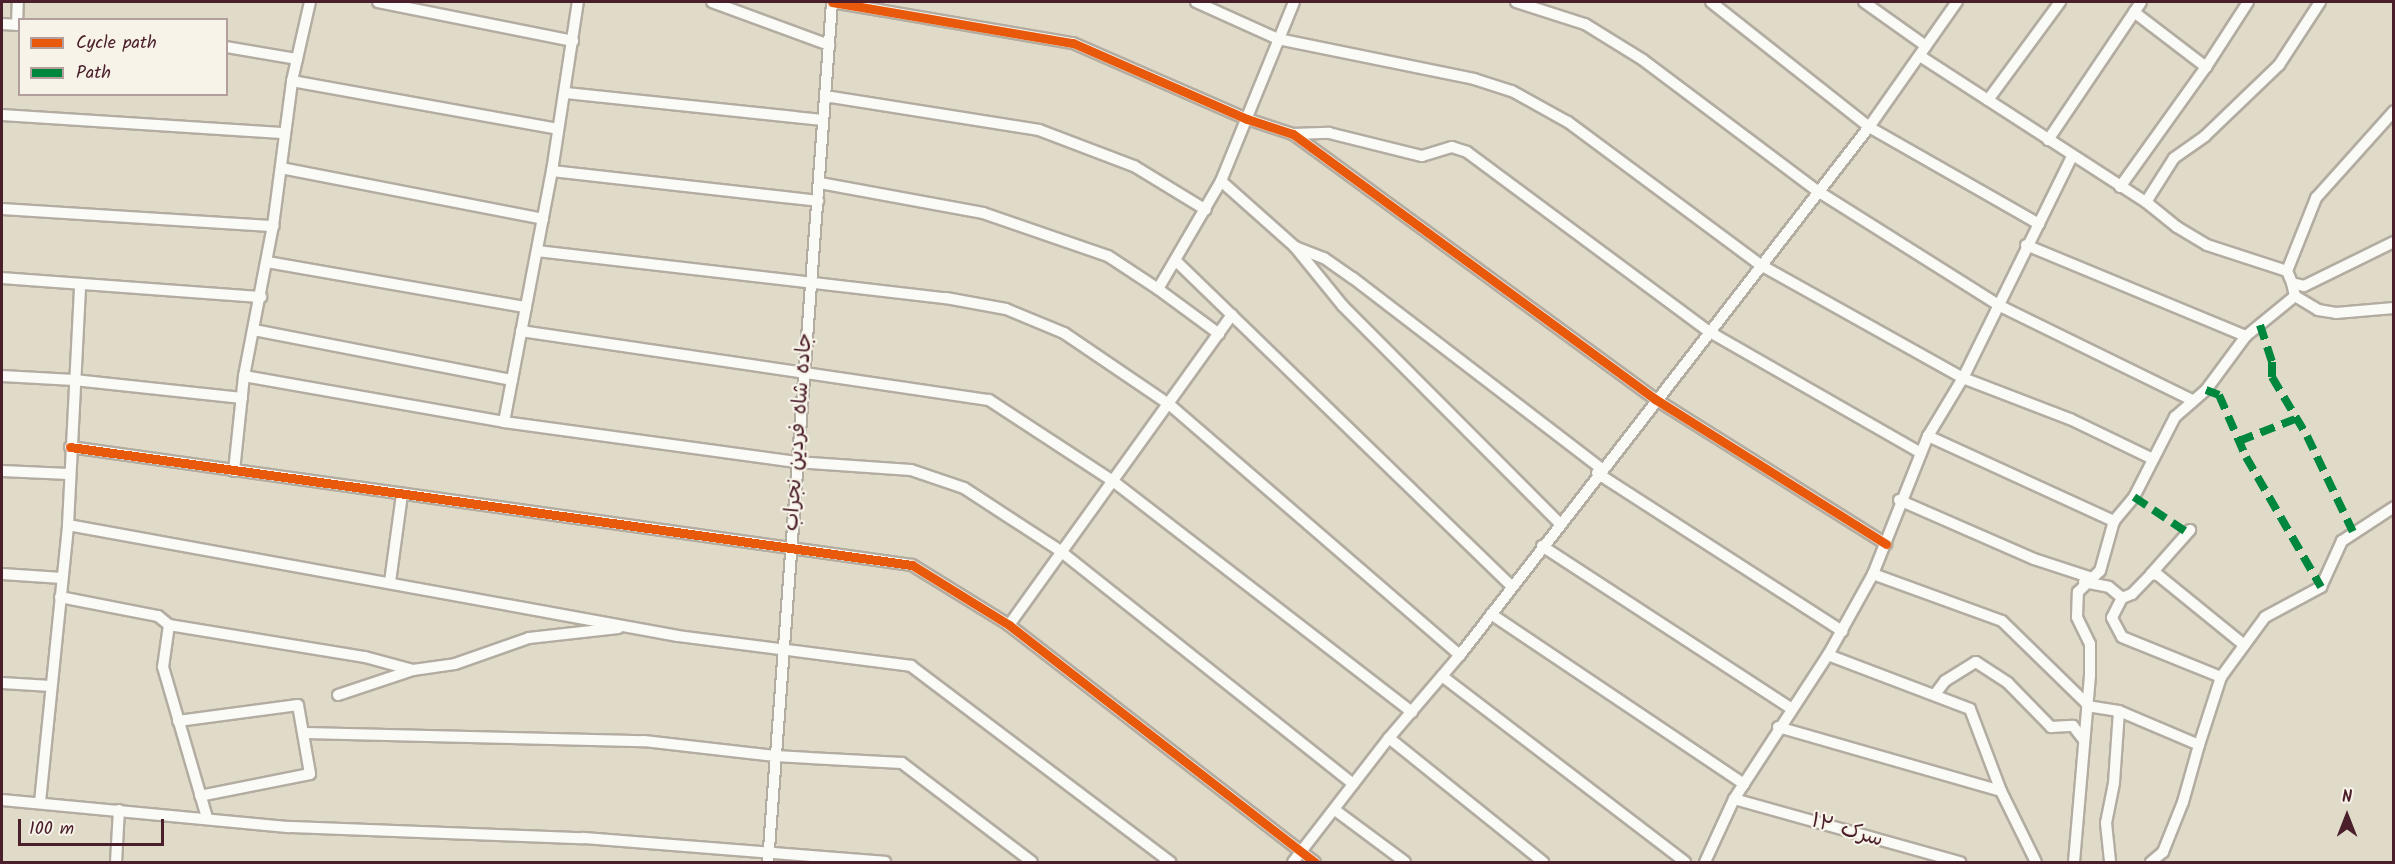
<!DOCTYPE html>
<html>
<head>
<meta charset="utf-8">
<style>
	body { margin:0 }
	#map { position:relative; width:2395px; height:864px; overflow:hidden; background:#e0dbc9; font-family:Kalam,"Playpen Sans Arabic",sans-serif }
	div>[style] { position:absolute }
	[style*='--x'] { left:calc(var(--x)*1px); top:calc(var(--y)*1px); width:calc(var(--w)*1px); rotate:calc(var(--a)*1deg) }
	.roads { filter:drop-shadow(2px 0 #b3aca1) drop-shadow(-2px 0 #b3aca1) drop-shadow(0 2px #b3aca1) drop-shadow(0 -2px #b3aca1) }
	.minor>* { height:10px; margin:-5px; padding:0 5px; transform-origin:5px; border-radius:5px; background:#fafaf7 }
	.quiet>* { height:8px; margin-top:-4px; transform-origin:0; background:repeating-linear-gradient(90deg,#00873e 0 15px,transparent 0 23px) }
	.cycleway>* { height:9px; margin:-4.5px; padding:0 4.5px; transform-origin:4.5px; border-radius:4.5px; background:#e8590c }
	span { translate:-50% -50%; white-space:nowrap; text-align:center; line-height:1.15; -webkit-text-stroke:4.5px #f7f3e8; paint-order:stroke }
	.street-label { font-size:21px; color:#4a1f2b }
	.frame { position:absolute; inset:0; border:3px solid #4a1f2b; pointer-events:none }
	.legend { position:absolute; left:18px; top:18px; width:210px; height:78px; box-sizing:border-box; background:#f7f3e8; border:2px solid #b29e9c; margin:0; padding:8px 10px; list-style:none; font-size:18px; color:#4a1f2b }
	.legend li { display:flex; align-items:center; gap:12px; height:30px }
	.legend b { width:30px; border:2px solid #b29e9c }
	.north { position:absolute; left:2317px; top:786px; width:60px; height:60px; -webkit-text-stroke:4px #f7f3e8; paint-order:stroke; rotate:0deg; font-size:16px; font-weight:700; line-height:24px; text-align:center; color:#4a1f2b }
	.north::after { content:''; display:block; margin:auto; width:21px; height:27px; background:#4a1f2b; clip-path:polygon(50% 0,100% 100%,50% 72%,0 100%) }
	.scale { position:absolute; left:18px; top:819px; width:146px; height:27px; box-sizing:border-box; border:3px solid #4a1f2b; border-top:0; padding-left:8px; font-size:18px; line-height:21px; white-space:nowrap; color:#4a1f2b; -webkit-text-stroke:4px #f7f3e8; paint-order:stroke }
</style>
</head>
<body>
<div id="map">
	<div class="roads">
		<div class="minor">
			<i style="--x:378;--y:2;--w:199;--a:11.3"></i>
			<i style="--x:712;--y:2;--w:125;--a:20.2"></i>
			<i style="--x:832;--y:2;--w:244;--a:9.7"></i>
			<i style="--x:1073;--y:43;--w:190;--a:23.6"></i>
			<i style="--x:1247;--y:119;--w:48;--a:18.1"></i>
			<i style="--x:1293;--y:134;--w:449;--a:36.2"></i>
			<i style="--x:1655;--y:399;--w:273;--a:32.1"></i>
			<i style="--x:1196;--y:2;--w:90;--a:24.3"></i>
			<i style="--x:1278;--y:39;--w:200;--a:11.5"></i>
			<i style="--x:1474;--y:79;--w:40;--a:18"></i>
			<i style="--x:1512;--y:91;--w:64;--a:29"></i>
			<i style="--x:1568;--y:122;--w:238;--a:36.6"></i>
			<i style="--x:1759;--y:264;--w:234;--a:29.2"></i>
			<i style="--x:1963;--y:378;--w:115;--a:21"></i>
			<i style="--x:2070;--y:419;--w:92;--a:25.7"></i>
			<i style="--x:1516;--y:2;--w:72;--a:17.7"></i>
			<i style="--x:1585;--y:24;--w:68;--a:31.8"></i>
			<i style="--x:1643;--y:60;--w:216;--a:36.9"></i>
			<i style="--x:1816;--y:190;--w:218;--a:32.2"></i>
			<i style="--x:2000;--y:306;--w:214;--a:26.1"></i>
			<i style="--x:1711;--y:2;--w:201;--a:38.3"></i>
			<i style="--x:1869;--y:127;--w:196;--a:29.7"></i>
			<i style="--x:1864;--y:2;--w:76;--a:35.4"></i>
			<i style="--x:2134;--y:12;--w:91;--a:37.4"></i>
			<i style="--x:2206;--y:67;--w:77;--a:-57.1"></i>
			<i style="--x:2;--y:24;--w:18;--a:3"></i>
			<i style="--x:17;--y:25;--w:23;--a:-88"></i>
			<i style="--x:226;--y:47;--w:72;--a:9.6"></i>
			<i style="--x:1920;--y:56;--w:269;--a:32.9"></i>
			<i style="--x:2146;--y:202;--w:40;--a:39"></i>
			<i style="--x:2177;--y:227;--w:35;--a:31"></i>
			<i style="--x:2207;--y:245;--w:84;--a:18"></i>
			<i style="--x:2287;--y:271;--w:13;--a:67"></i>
			<i style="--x:292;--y:81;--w:270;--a:10.2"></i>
			<i style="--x:566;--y:93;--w:258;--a:6"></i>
			<i style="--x:825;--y:96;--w:217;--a:9"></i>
			<i style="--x:1039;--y:130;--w:102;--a:20.8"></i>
			<i style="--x:1134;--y:166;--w:84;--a:31.4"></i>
			<i style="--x:1988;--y:100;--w:122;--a:-53.7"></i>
			<i style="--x:2;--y:115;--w:283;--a:3.7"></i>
			<i style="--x:1293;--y:134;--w:36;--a:-2"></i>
			<i style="--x:1329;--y:133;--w:96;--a:13.9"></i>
			<i style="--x:1422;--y:156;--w:31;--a:-17"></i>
			<i style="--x:1452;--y:147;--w:16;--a:18"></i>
			<i style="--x:1467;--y:152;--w:300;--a:36.6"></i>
			<i style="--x:1708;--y:331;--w:245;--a:29.8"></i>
			<i style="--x:2048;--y:140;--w:166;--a:-56"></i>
			<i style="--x:281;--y:168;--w:267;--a:11"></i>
			<i style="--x:552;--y:171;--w:268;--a:6.4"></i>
			<i style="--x:1221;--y:181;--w:99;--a:41.7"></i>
			<i style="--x:1295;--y:247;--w:31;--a:21"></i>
			<i style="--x:1324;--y:258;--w:35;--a:35"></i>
			<i style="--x:1353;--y:278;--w:312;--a:37.5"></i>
			<i style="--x:820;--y:183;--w:166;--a:10.4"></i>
			<i style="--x:983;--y:213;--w:132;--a:19"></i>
			<i style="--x:1108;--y:256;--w:60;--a:33.4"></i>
			<i style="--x:1158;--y:289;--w:125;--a:-59.7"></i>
			<i style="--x:1221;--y:181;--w:193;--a:-67.8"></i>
			<i style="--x:2120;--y:187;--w:148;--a:-54.4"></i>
			<i style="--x:2146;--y:202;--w:52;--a:-57.5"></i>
			<i style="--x:2174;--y:158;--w:38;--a:-35"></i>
			<i style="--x:2205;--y:136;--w:103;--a:-43.8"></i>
			<i style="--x:2279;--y:65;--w:75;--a:-56.9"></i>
			<i style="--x:2;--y:209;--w:272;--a:3.6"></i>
			<i style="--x:2026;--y:245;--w:238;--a:22.5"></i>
			<i style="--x:1295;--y:247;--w:76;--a:50.9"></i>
			<i style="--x:1343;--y:306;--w:306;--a:45.1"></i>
			<i style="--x:537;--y:251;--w:412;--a:6.6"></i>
			<i style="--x:946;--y:298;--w:61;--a:10.4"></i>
			<i style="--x:1006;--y:309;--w:63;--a:22.5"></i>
			<i style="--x:1064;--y:333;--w:128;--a:34.2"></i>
			<i style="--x:1170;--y:405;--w:383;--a:40.8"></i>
			<i style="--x:1176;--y:261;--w:467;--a:44.1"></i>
			<i style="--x:267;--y:262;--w:263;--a:9.9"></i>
			<i style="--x:2287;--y:271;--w:79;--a:-68.3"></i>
			<i style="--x:2316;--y:198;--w:117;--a:-48.1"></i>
			<i style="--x:2;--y:278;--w:260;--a:4.2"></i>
			<i style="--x:1158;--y:289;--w:76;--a:36.4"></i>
			<i style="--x:2295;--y:296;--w:27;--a:31"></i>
			<i style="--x:2318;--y:310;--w:18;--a:9"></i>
			<i style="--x:2336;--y:313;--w:58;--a:-4.9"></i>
			<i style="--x:254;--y:330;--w:263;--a:11"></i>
			<i style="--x:521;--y:331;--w:473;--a:8.4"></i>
			<i style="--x:989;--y:400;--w:148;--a:33.2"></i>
			<i style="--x:1113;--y:481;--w:378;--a:37.7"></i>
			<i style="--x:2;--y:376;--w:72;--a:3.2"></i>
			<i style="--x:74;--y:380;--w:169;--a:6.1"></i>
			<i style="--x:244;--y:376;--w:264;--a:10"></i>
			<i style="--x:504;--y:422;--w:295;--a:7.8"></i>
			<i style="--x:796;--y:462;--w:115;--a:4"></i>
			<i style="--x:911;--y:470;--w:56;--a:18.8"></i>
			<i style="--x:964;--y:488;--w:113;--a:33.1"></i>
			<i style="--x:1059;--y:550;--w:376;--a:38.5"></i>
			<i style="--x:504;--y:422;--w:256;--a:-79.2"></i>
			<i style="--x:552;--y:171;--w:171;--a:-81.3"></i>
			<i style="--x:1928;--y:436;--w:205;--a:24.6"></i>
			<i style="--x:70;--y:447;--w:850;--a:7.98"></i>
			<i style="--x:912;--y:565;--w:114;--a:31.7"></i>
			<i style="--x:1009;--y:625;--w:387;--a:37.8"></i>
			<i style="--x:2;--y:471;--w:67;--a:2.6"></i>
			<i style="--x:234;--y:471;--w:96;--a:-84"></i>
			<i style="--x:244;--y:376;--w:153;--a:-79.1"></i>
			<i style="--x:273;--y:226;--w:146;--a:-82.5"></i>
			<i style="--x:292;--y:81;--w:81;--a:-77.2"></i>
			<i style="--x:1597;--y:473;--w:292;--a:32.8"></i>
			<i style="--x:1899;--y:500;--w:147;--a:23.6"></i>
			<i style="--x:2034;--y:559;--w:61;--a:18.1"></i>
			<i style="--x:68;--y:525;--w:620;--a:10.31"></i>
			<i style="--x:678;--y:636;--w:235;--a:7.3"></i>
			<i style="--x:911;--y:666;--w:325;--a:37.1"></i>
			<i style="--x:1542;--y:546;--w:298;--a:33.1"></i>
			<i style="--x:2;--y:574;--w:60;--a:3.8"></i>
			<i style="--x:1873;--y:574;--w:137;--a:20"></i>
			<i style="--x:2002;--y:621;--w:116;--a:44.3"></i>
			<i style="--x:2151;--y:574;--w:59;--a:-48.4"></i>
			<i style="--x:390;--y:582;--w:89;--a:-82.2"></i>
			<i style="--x:2084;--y:582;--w:25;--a:11"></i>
			<i style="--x:2109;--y:587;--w:17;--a:40"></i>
			<i style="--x:2122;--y:598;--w:22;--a:117"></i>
			<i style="--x:2112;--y:618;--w:21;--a:62"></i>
			<i style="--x:2122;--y:637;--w:107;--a:22"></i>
			<i style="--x:2221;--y:677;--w:71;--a:107.9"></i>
			<i style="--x:60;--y:597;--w:100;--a:11"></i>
			<i style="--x:158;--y:616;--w:14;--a:39"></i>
			<i style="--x:169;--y:625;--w:199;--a:9.3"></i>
			<i style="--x:365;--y:657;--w:50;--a:15.2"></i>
			<i style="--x:2122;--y:598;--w:11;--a:-22"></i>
			<i style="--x:2132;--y:594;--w:28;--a:-46"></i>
			<i style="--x:2151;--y:574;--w:7;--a:8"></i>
			<i style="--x:2158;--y:575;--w:111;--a:39.1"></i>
			<i style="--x:1491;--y:614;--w:305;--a:33.9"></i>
			<i style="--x:169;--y:625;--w:42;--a:98.1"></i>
			<i style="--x:163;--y:667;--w:156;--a:73.7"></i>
			<i style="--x:1009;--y:625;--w:382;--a:-54.3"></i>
			<i style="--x:1828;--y:655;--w:152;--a:20.8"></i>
			<i style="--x:1970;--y:709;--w:88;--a:69.3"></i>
			<i style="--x:2001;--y:791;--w:79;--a:63.8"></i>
			<i style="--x:1442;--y:676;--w:306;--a:37.4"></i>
			<i style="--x:2221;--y:677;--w:74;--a:-53.7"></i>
			<i style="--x:2265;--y:617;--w:64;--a:-28.2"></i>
			<i style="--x:2321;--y:587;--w:51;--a:-65.5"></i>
			<i style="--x:2342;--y:541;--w:62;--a:-33.2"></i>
			<i style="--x:2;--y:683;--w:48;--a:3.6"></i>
			<i style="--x:1936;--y:693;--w:15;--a:-53"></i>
			<i style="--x:1945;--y:681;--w:36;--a:-32"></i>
			<i style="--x:1976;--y:662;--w:38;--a:33"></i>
			<i style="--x:2008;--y:683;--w:62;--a:45.7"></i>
			<i style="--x:2051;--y:727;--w:22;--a:-3"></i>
			<i style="--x:2073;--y:726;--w:18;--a:52"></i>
			<i style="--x:338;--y:695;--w:79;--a:-18.4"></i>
			<i style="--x:413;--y:670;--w:42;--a:-8.1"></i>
			<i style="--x:455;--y:664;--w:78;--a:-19.4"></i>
			<i style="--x:529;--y:638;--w:90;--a:-6.4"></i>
			<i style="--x:2087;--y:706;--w:32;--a:9"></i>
			<i style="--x:2119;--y:711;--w:72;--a:94"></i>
			<i style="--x:2114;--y:783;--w:41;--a:101.3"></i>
			<i style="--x:2106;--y:823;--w:39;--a:84"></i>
			<i style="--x:2119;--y:711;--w:87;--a:23"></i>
			<i style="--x:2199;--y:745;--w:59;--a:105.7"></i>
			<i style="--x:2183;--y:802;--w:54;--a:111.8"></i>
			<i style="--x:2163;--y:852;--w:16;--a:140"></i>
			<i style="--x:178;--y:721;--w:121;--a:-7.6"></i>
			<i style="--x:298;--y:705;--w:70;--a:80.1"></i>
			<i style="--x:310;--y:774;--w:112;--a:168.7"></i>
			<i style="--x:1778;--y:727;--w:232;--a:16"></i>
			<i style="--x:305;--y:733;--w:339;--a:1.4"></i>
			<i style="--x:644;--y:741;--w:132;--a:6.5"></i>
			<i style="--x:775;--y:756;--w:127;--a:3.2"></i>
			<i style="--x:902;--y:763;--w:163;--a:37.3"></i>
			<i style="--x:1389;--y:738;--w:198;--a:38.8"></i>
			<i style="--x:1734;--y:799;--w:235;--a:15.6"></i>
			<i style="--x:2;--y:800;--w:289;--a:5.4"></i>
			<i style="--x:290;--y:827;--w:293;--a:2.2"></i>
			<i style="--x:583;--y:838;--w:303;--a:4.5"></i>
			<i style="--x:40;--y:802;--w:278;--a:-84.2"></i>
			<i style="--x:68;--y:525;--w:241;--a:-87.1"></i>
			<i style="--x:1335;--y:810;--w:87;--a:36.6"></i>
			<i style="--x:116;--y:862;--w:52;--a:-86.7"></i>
			<i style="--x:768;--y:862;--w:862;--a:-85.74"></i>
			<i style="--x:1293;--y:862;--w:157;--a:-52.3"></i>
			<i style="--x:1389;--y:738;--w:109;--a:-49.5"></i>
			<i style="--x:1460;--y:655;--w:668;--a:-52.24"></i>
			<i style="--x:1869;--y:127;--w:153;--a:-54.9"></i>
			<i style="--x:1705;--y:862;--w:69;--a:-65.3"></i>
			<i style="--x:1734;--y:799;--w:172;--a:-56.9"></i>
			<i style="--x:1828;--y:655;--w:93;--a:-60.9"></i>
			<i style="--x:1873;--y:574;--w:149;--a:-68.3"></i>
			<i style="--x:1928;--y:436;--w:68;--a:-58.9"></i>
			<i style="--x:1963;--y:378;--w:247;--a:-63.8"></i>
			<i style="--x:2074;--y:862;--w:188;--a:-85.1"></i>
			<i style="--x:2090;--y:675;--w:31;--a:-90"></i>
			<i style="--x:2090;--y:644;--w:30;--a:-116"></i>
			<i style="--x:2077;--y:617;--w:25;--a:-88"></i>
			<i style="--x:2078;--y:592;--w:30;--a:-44"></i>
			<i style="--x:2100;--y:571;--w:52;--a:-74.4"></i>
			<i style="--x:2114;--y:521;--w:31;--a:-50"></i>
			<i style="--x:2134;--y:497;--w:90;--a:-62.9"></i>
			<i style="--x:2175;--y:417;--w:41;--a:-41.1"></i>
			<i style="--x:2206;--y:390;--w:67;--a:-53.5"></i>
			<i style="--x:2246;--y:336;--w:63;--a:-39.2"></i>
			<i style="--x:2295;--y:296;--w:13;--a:-103"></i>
			<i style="--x:2292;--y:283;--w:12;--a:14"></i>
			<i style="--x:2304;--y:286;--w:100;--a:-26.1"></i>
		</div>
	</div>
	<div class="quiet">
		<i style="--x:2260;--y:325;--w:39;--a:72"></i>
		<i style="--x:2272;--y:362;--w:15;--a:90"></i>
		<i style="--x:2272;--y:377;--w:69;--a:59.3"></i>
		<i style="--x:2307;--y:436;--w:106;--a:64.4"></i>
		<i style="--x:2206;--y:390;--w:14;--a:21"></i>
		<i style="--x:2219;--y:395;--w:68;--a:66.5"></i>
		<i style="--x:2246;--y:457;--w:150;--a:60"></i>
		<i style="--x:2239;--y:441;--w:60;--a:-21.4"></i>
		<i style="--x:2134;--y:497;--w:65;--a:33.7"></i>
	</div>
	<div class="cycleway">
		<i style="--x:832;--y:2;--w:244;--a:9.7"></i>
		<i style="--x:1073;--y:43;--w:190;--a:23.6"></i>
		<i style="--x:1247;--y:119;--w:48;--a:18.1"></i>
		<i style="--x:1293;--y:134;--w:449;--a:36.2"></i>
		<i style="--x:1655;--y:399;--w:273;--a:32.1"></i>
		<i style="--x:70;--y:447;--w:850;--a:7.98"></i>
		<i style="--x:912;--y:565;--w:114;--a:31.7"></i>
		<i style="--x:1009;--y:625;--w:387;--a:37.8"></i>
	</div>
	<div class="street-label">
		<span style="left:799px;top:432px;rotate:-86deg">جاده شاه فردین نجراب</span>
		<span style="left:1847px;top:831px;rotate:16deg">سرک ۱۲</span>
	</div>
	<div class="frame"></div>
	<ul class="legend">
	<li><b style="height:8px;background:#e8590c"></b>Cycle path</li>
	<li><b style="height:8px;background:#00873e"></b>Path</li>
	</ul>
	<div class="north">N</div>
	<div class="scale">100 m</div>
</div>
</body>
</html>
